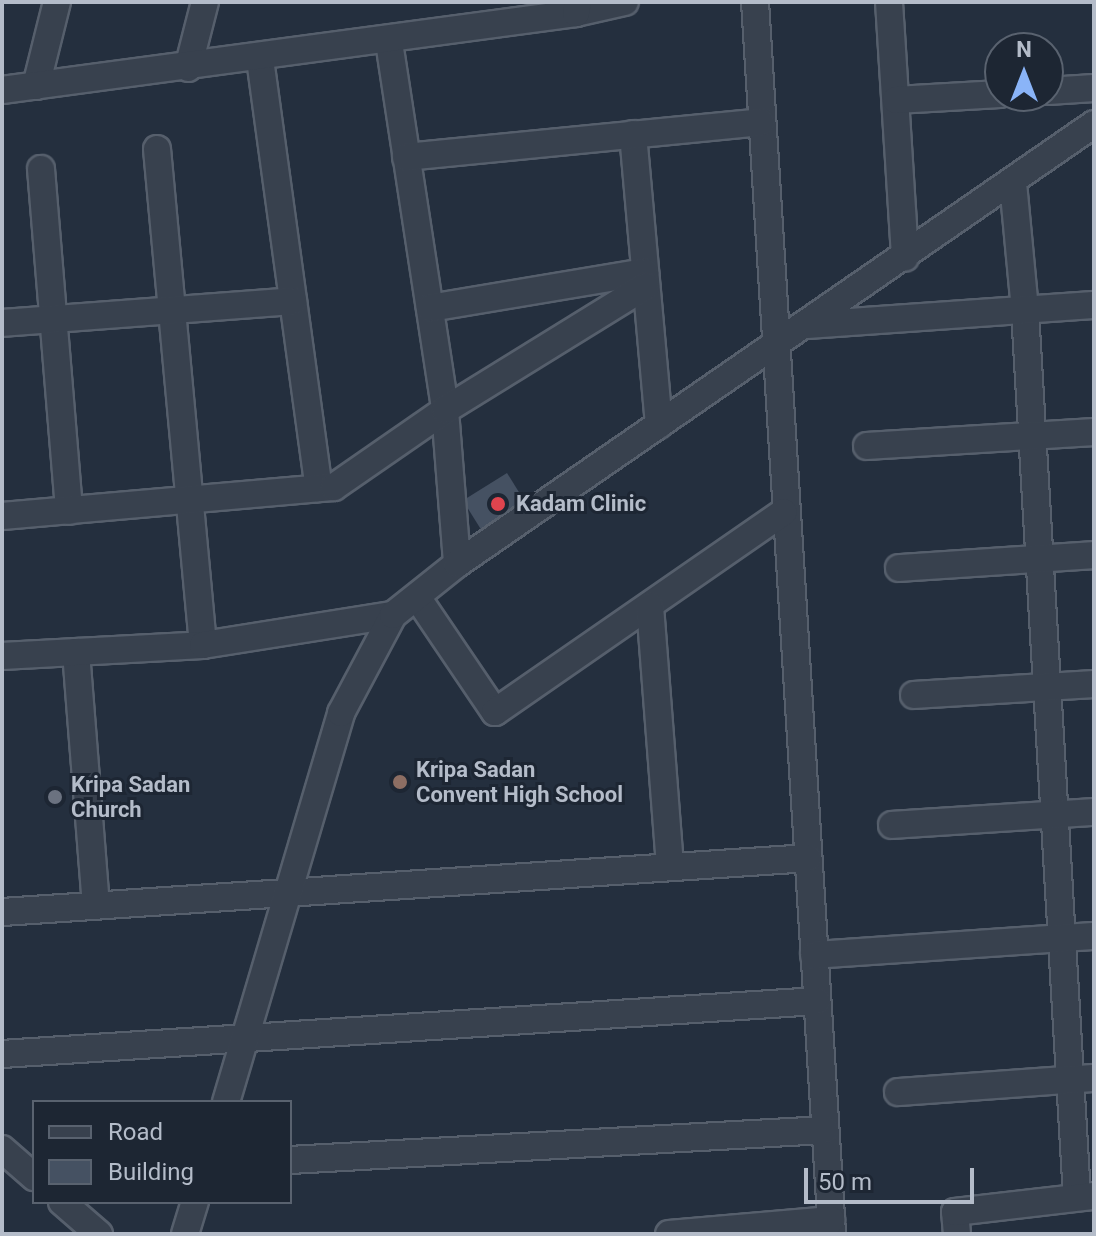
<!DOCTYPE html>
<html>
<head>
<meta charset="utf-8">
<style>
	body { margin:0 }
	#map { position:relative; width:1096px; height:1236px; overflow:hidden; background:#242f3e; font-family:Roboto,sans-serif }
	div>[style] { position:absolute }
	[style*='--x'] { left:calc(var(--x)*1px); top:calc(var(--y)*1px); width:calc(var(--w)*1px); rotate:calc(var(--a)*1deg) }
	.building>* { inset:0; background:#455162; transform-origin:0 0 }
	.roads { filter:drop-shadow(2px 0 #565f6c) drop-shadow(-2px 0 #565f6c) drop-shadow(0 2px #565f6c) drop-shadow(0 -2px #565f6c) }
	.minor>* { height:26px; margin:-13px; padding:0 13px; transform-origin:13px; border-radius:13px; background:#38414e }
	.dots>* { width:22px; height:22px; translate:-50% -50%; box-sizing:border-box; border:4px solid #1d2633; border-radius:50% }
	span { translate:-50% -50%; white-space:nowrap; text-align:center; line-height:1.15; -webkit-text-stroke:6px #1d2633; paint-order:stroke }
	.poi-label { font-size:22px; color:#b4bcc9; font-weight:700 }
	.left { translate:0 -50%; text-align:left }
	.frame { position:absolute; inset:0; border:4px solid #b4bcc9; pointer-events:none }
	.legend { position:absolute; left:32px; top:1100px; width:260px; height:104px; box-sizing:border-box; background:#1d2633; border:2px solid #59626f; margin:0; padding:10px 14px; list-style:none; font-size:24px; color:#b4bcc9 }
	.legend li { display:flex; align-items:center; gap:16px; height:40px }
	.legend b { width:40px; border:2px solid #59626f }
	.north { position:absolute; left:984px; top:32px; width:80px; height:80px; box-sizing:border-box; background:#1d2633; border:2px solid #59626f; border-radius:50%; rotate:0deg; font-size:22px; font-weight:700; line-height:32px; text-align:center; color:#b4bcc9 }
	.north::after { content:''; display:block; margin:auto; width:28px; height:36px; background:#8ab4f8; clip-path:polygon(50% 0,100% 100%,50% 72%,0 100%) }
	.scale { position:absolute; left:804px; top:1168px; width:170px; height:36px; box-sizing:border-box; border:4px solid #b4bcc9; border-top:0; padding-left:10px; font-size:24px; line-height:28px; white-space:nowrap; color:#b4bcc9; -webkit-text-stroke:6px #1d2633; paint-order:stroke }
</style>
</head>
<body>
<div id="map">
	<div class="building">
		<i style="left:507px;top:473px;width:38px;height:52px;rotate:58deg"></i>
	</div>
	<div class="roads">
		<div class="minor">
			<i style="--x:755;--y:2;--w:1234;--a:86.42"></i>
			<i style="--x:889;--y:2;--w:256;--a:86.4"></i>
			<i style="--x:576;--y:13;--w:50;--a:-12.7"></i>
			<i style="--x:389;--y:42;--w:372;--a:81.3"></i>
			<i style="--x:445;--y:410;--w:154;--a:85.5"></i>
			<i style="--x:260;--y:59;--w:433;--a:82.2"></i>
			<i style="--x:188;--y:68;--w:68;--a:-75.6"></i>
			<i style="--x:36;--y:86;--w:87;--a:-76"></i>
			<i style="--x:2;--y:90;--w:579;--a:-7.64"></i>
			<i style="--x:576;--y:13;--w:11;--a:-80"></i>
			<i style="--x:1048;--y:91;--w:46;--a:-3.7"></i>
			<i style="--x:896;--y:100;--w:104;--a:-3.3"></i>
			<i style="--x:633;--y:134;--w:292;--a:84.9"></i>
			<i style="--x:157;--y:149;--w:498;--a:84.7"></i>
			<i style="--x:406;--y:157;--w:357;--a:-5.6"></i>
			<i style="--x:41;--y:169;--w:343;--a:85.3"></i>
			<i style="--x:1013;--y:183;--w:129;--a:84.6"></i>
			<i style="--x:1025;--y:311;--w:888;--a:86.64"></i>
			<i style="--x:430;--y:308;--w:218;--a:-9.5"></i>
			<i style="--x:2;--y:323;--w:292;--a:-4.3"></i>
			<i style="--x:806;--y:325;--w:289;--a:-4"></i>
			<i style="--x:867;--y:446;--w:227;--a:-3.5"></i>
			<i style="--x:2;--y:516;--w:333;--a:-5"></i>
			<i style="--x:334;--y:487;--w:135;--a:-34.7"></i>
			<i style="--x:445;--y:410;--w:236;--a:-31.7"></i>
			<i style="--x:899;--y:568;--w:195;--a:-3.8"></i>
			<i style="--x:417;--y:597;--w:139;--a:55.9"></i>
			<i style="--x:495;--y:712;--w:351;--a:-34.7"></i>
			<i style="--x:650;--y:606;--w:259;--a:85.6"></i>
			<i style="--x:76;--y:652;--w:254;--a:85.5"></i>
			<i style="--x:2;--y:656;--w:201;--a:-3.1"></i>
			<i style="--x:203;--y:645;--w:192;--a:-9"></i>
			<i style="--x:914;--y:695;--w:180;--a:-3.5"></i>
			<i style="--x:892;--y:825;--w:202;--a:-3.7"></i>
			<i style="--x:2;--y:912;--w:808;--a:-3.83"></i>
			<i style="--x:814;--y:955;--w:281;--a:-3.9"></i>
			<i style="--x:2;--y:1054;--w:817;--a:-3.72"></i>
			<i style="--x:898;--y:1092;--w:196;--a:-4.1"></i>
			<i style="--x:226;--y:1102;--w:406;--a:-73.5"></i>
			<i style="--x:341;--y:713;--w:111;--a:-62"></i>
			<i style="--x:393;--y:615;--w:82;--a:-38.6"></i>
			<i style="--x:457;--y:564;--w:774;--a:-34.63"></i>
			<i style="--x:2;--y:1149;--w:43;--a:41.2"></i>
			<i style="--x:290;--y:1160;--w:536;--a:-3.21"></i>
			<i style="--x:62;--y:1202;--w:49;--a:40.9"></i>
			<i style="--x:185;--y:1234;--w:34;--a:-73"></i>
			<i style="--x:669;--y:1234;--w:163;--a:-4.9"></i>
			<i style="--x:957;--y:1234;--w:22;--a:-95"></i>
			<i style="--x:955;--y:1212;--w:140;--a:-6.6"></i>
		</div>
	</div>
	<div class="dots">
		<i style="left:498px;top:504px;background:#e0444e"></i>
		<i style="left:400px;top:782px;background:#8d6e63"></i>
		<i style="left:55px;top:797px;background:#6b7280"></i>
	</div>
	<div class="poi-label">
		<span class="left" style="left:516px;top:504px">Kadam Clinic</span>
		<span class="left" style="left:416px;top:782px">Kripa Sadan<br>Convent High School</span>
		<span class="left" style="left:71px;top:797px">Kripa Sadan<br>Church</span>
	</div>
	<div class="frame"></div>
	<ul class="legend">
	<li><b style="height:10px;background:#38414e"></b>Road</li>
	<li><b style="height:22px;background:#455162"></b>Building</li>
	</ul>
	<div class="north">N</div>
	<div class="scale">50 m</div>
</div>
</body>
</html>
